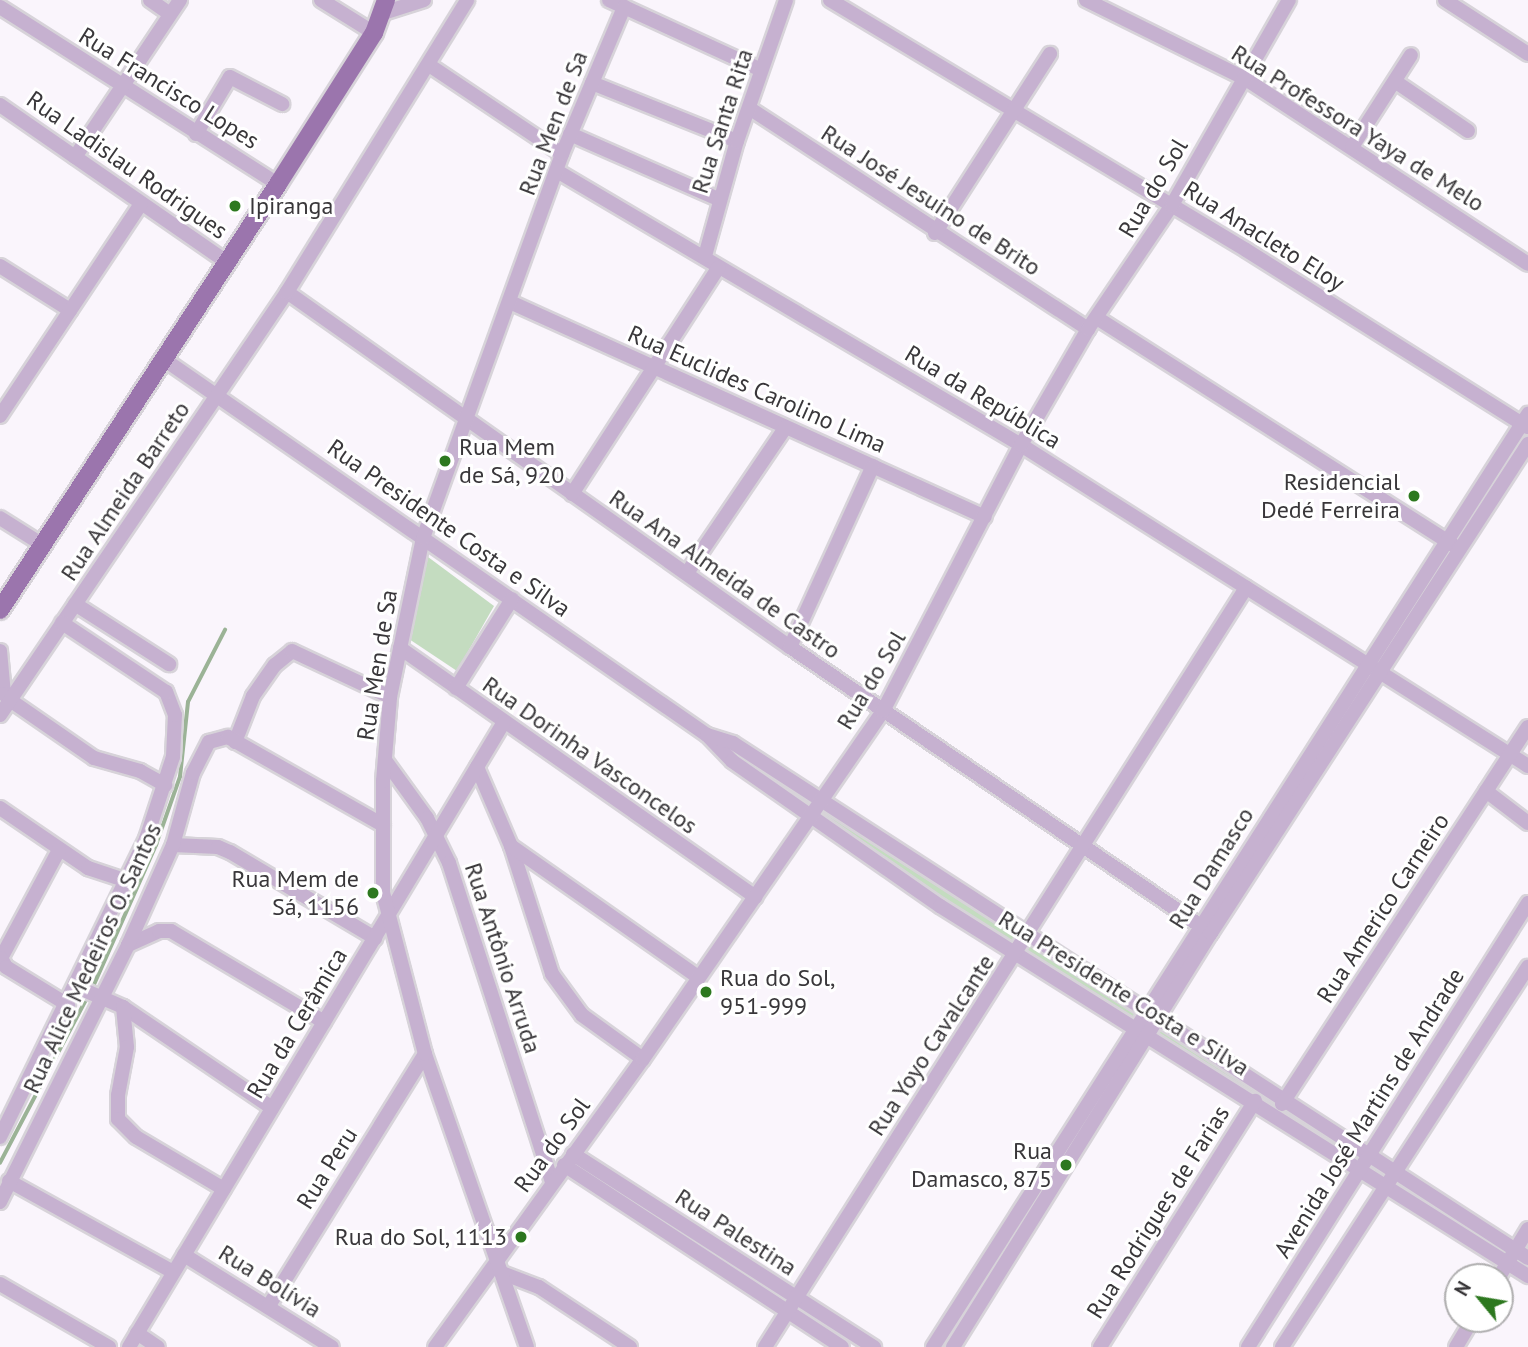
<!DOCTYPE html>
<html>
<head>
<meta charset="utf-8">
<style>
	body { margin:0 }
	#map { position:relative; width:1528px; height:1347px; overflow:hidden; background:#faf5fc; font-family:"PT Sans",sans-serif }
	div>[style] { position:absolute }
	[style*='--x'] { left:calc(var(--x)*1px); top:calc(var(--y)*1px); width:calc(var(--w)*1px); rotate:calc(var(--a)*1deg) }
	.green>* { inset:0; background:#c4dcc0 }
	.stream>* { height:3.5px; margin:-1.75px; padding:0 1.75px; transform-origin:1.75px; border-radius:1.75px; background:#9bb396 }
	.roads { filter:drop-shadow(2px 0 #d7d3d9) drop-shadow(-2px 0 #d7d3d9) drop-shadow(0 2px #d7d3d9) drop-shadow(0 -2px #d7d3d9) }
	.minor>* { height:14px; margin:-7px; padding:0 7px; transform-origin:7px; border-radius:7px; background:#c6b1d0 }
	.major>* { height:18px; margin:-9px; padding:0 9px; transform-origin:9px; border-radius:9px; background:#9b75ad }
	.dots>* { width:19px; height:19px; translate:-50% -50%; box-sizing:border-box; border:4px solid #fff; border-radius:50% }
	span { translate:-50% -50%; white-space:nowrap; text-align:center; line-height:1.15; -webkit-text-stroke:6px #fff; paint-order:stroke }
	.street-label { font-size:24px; color:#39373a }
	.poi-label { font-size:24px; color:#39373a }
	.left { translate:0 -50%; text-align:left }
	.right { translate:-100% -50%; text-align:right }
	.north { position:absolute; left:1444px; top:1263px; width:70px; height:70px; box-sizing:border-box; background:#fff; border:2px solid #b0afb0; border-radius:50%; rotate:300deg; font-size:19px; font-weight:700; line-height:28px; text-align:center; color:#39373a }
	.north::after { content:''; display:block; margin:auto; width:24px; height:32px; background:#2d781f; clip-path:polygon(50% 0,100% 100%,50% 72%,0 100%) }
</style>
</head>
<body>
<div id="map">
	<div class="green">
		<i style="clip-path:polygon(420px 551px,494px 606px,457px 671px,400px 633px)"></i>
		<i style="clip-path:polygon(724px 740px,1528px 1260px,1528px 1273px,818px 817px,718px 747px)"></i>
	</div>
	<div class="stream">
		<i style="--x:92;--y:989;--w:158;--a:-66"></i>
		<i style="--x:156;--y:845;--w:72;--a:-70.6"></i>
		<i style="--x:180;--y:777;--w:75;--a:-83.9"></i>
		<i style="--x:188;--y:702;--w:81;--a:-62.8"></i>
		<i style="--x:0;--y:1163;--w:189;--a:-62.2"></i>
	</div>
	<div class="roads">
		<div class="minor">
			<i style="--x:150;--y:0;--w:24;--a:35"></i>
			<i style="--x:321;--y:0;--w:62;--a:31.9"></i>
			<i style="--x:609;--y:0;--w:167;--a:24.7"></i>
			<i style="--x:830;--y:0;--w:485;--a:31"></i>
			<i style="--x:1246;--y:250;--w:332;--a:32.2"></i>
			<i style="--x:1086;--y:0;--w:176;--a:26.3"></i>
			<i style="--x:1244;--y:78;--w:339;--a:33.2"></i>
			<i style="--x:1445;--y:0;--w:99;--a:33"></i>
			<i style="--x:0;--y:7;--w:330;--a:32.5"></i>
			<i style="--x:383;--y:13;--w:43;--a:-17.6"></i>
			<i style="--x:429;--y:65;--w:160;--a:33.8"></i>
			<i style="--x:1396;--y:82;--w:87;--a:34.2"></i>
			<i style="--x:592;--y:83;--w:156;--a:21.8"></i>
			<i style="--x:0;--y:105;--w:276;--a:34.7"></i>
			<i style="--x:749;--y:108;--w:405;--a:33.1"></i>
			<i style="--x:196;--y:134;--w:66;--a:-59.2"></i>
			<i style="--x:230;--y:77;--w:59;--a:27.4"></i>
			<i style="--x:570;--y:134;--w:164;--a:23.7"></i>
			<i style="--x:1352;--y:147;--w:109;--a:-57.3"></i>
			<i style="--x:75;--y:157;--w:189;--a:-56.2"></i>
			<i style="--x:557;--y:171;--w:539;--a:30.56"></i>
			<i style="--x:1021;--y:445;--w:600;--a:32.34"></i>
			<i style="--x:935;--y:233;--w:213;--a:-57.3"></i>
			<i style="--x:705;--y:256;--w:119;--a:-74.5"></i>
			<i style="--x:737;--y:141;--w:149;--a:-70.8"></i>
			<i style="--x:0;--y:266;--w:83;--a:32.2"></i>
			<i style="--x:287;--y:292;--w:616;--a:35.21"></i>
			<i style="--x:790;--y:647;--w:509;--a:34.19"></i>
			<i style="--x:510;--y:302;--w:521;--a:24.35"></i>
			<i style="--x:1097;--y:318;--w:422;--a:32.5"></i>
			<i style="--x:165;--y:360;--w:659;--a:34.68"></i>
			<i style="--x:707;--y:735;--w:36;--a:46"></i>
			<i style="--x:732;--y:761;--w:254;--a:34.9"></i>
			<i style="--x:940;--y:906;--w:695;--a:32.18"></i>
			<i style="--x:0;--y:416;--w:255;--a:-56.4"></i>
			<i style="--x:572;--y:494;--w:270;--a:-57.1"></i>
			<i style="--x:0;--y:518;--w:51;--a:32.1"></i>
			<i style="--x:687;--y:573;--w:176;--a:-55.9"></i>
			<i style="--x:75;--y:604;--w:112;--a:32.6"></i>
			<i style="--x:790;--y:647;--w:199;--a:-65.4"></i>
			<i style="--x:400;--y:648;--w:434;--a:35"></i>
			<i style="--x:0;--y:651;--w:43;--a:84.7"></i>
			<i style="--x:4;--y:694;--w:8;--a:45"></i>
			<i style="--x:10;--y:700;--w:102;--a:34.6"></i>
			<i style="--x:94;--y:758;--w:48;--a:15.8"></i>
			<i style="--x:140;--y:771;--w:29;--a:29"></i>
			<i style="--x:456;--y:688;--w:105;--a:-57.8"></i>
			<i style="--x:0;--y:715;--w:511;--a:-55.84"></i>
			<i style="--x:287;--y:292;--w:343;--a:-58.3"></i>
			<i style="--x:707;--y:735;--w:27;--a:17"></i>
			<i style="--x:733;--y:743;--w:947;--a:32.94"></i>
			<i style="--x:235;--y:742;--w:49;--a:-68.6"></i>
			<i style="--x:253;--y:696;--w:38;--a:-55"></i>
			<i style="--x:275;--y:665;--w:22;--a:-39"></i>
			<i style="--x:292;--y:651;--w:108;--a:25.1"></i>
			<i style="--x:385;--y:760;--w:72;--a:54.1"></i>
			<i style="--x:427;--y:818;--w:50;--a:63.9"></i>
			<i style="--x:449;--y:863;--w:335;--a:72.1"></i>
			<i style="--x:477;--y:767;--w:86;--a:66.7"></i>
			<i style="--x:511;--y:846;--w:134;--a:72.2"></i>
			<i style="--x:552;--y:974;--w:51;--a:53.8"></i>
			<i style="--x:582;--y:1015;--w:75;--a:35.8"></i>
			<i style="--x:1486;--y:791;--w:53;--a:37.3"></i>
			<i style="--x:0;--y:808;--w:107;--a:34.3"></i>
			<i style="--x:88;--y:868;--w:41;--a:18.4"></i>
			<i style="--x:173;--y:845;--w:45;--a:2.5"></i>
			<i style="--x:218;--y:847;--w:13;--a:23"></i>
			<i style="--x:230;--y:852;--w:169;--a:30.7"></i>
			<i style="--x:511;--y:846;--w:227;--a:35"></i>
			<i style="--x:59;--y:850;--w:123;--a:118.2"></i>
			<i style="--x:1;--y:958;--w:10;--a:61"></i>
			<i style="--x:6;--y:967;--w:73;--a:31.5"></i>
			<i style="--x:128;--y:945;--w:34;--a:-24"></i>
			<i style="--x:159;--y:931;--w:12;--a:0"></i>
			<i style="--x:171;--y:931;--w:178;--a:30.7"></i>
			<i style="--x:77;--y:987;--w:50;--a:23.5"></i>
			<i style="--x:123;--y:1007;--w:180;--a:34.1"></i>
			<i style="--x:123;--y:1007;--w:40;--a:84.3"></i>
			<i style="--x:127;--y:1047;--w:49;--a:100.6"></i>
			<i style="--x:118;--y:1095;--w:24;--a:90"></i>
			<i style="--x:118;--y:1119;--w:25;--a:45"></i>
			<i style="--x:136;--y:1137;--w:102;--a:30.6"></i>
			<i style="--x:1282;--y:1104;--w:450;--a:-56.9"></i>
			<i style="--x:0;--y:1137;--w:332;--a:-63.9"></i>
			<i style="--x:146;--y:839;--w:86;--a:-71.8"></i>
			<i style="--x:173;--y:757;--w:42;--a:-87.3"></i>
			<i style="--x:175;--y:715;--w:25;--a:-111"></i>
			<i style="--x:166;--y:692;--w:125;--a:-146.4"></i>
			<i style="--x:573;--y:1154;--w:358;--a:32.7"></i>
			<i style="--x:564;--y:1165;--w:332;--a:33.2"></i>
			<i style="--x:9;--y:1181;--w:188;--a:29"></i>
			<i style="--x:0;--y:1202;--w:287;--a:-63.5"></i>
			<i style="--x:128;--y:945;--w:110;--a:-65.8"></i>
			<i style="--x:173;--y:845;--w:75;--a:-74.5"></i>
			<i style="--x:193;--y:773;--w:35;--a:-63"></i>
			<i style="--x:209;--y:742;--w:20;--a:-15"></i>
			<i style="--x:228;--y:737;--w:178;--a:29.6"></i>
			<i style="--x:184;--y:1255;--w:174;--a:31.9"></i>
			<i style="--x:502;--y:1273;--w:40;--a:21"></i>
			<i style="--x:539;--y:1287;--w:109;--a:33.4"></i>
			<i style="--x:1499;--y:1277;--w:56;--a:-58.9"></i>
			<i style="--x:0;--y:1284;--w:126;--a:30"></i>
			<i style="--x:268;--y:1307;--w:298;--a:-58.2"></i>
			<i style="--x:137;--y:1333;--w:25;--a:34"></i>
			<i style="--x:129;--y:1347;--w:729;--a:-59.04"></i>
			<i style="--x:435;--y:1347;--w:355;--a:-54.2"></i>
			<i style="--x:643;--y:1059;--w:423;--a:-55.4"></i>
			<i style="--x:883;--y:711;--w:300;--a:-62.6"></i>
			<i style="--x:1021;--y:445;--w:134;--a:-60"></i>
			<i style="--x:1088;--y:329;--w:150;--a:-55.9"></i>
			<i style="--x:1172;--y:205;--w:236;--a:-60.3"></i>
			<i style="--x:527;--y:1347;--w:310;--a:-109.2"></i>
			<i style="--x:425;--y:1054;--w:166;--a:-104.6"></i>
			<i style="--x:383;--y:893;--w:112;--a:-90"></i>
			<i style="--x:383;--y:781;--w:84;--a:-85.2"></i>
			<i style="--x:390;--y:697;--w:162;--a:-78.3"></i>
			<i style="--x:423;--y:538;--w:408;--a:-70.1"></i>
			<i style="--x:562;--y:154;--w:160;--a:-67.1"></i>
			<i style="--x:765;--y:1347;--w:899;--a:-57.64"></i>
			<i style="--x:933;--y:1347;--w:1107;--a:-57.47"></i>
			<i style="--x:953;--y:1347;--w:488;--a:-58.1"></i>
			<i style="--x:1211;--y:933;--w:583;--a:-57.05"></i>
			<i style="--x:1100;--y:1347;--w:291;--a:-57.8"></i>
			<i style="--x:1248;--y:1347;--w:525;--a:-57.76"></i>
			<i style="--x:1282;--y:1347;--w:453;--a:-57.1"></i>
			<i style="--x:1456;--y:1347;--w:33;--a:-59"></i>
		</div>
		<div class="major">
			<i style="--x:0;--y:610;--w:509;--a:-56.87"></i>
			<i style="--x:278;--y:184;--w:179;--a:-57.6"></i>
			<i style="--x:374;--y:33;--w:35;--a:-70"></i>
		</div>
	</div>
	<div class="dots">
		<i style="left:235px;top:206px;background:#2d781f"></i>
		<i style="left:445px;top:461px;background:#2d781f"></i>
		<i style="left:1414px;top:496px;background:#2d781f"></i>
		<i style="left:373px;top:893px;background:#2d781f"></i>
		<i style="left:706px;top:992px;background:#2d781f"></i>
		<i style="left:1066px;top:1165px;background:#2d781f"></i>
		<i style="left:521px;top:1237px;background:#2d781f"></i>
	</div>
	<div class="street-label">
		<span style="left:169px;top:88px;rotate:32deg">Rua Francisco Lopes</span>
		<span style="left:722px;top:121px;rotate:-72deg">Rua Santa Rita</span>
		<span style="left:553px;top:123px;rotate:-69deg">Rua Men de Sa</span>
		<span style="left:1358px;top:128px;rotate:32deg">Rua Professora Yaya de Melo</span>
		<span style="left:127px;top:165px;rotate:35deg">Rua Ladislau Rodrigues</span>
		<span style="left:1153px;top:188px;rotate:-59deg">Rua do Sol</span>
		<span style="left:931px;top:200px;rotate:33deg">Rua José Jesuino de Brito</span>
		<span style="left:1264px;top:236px;rotate:32deg">Rua Anacleto Eloy</span>
		<span style="left:757px;top:389px;rotate:24deg">Rua Euclides Carolino Lima</span>
		<span style="left:983px;top:397px;rotate:31deg">Rua da República</span>
		<span style="left:125px;top:491px;rotate:-56deg">Rua Almeida Barreto</span>
		<span style="left:449px;top:528px;rotate:35deg">Rua Presidente Costa e Silva</span>
		<span style="left:725px;top:574px;rotate:35deg">Rua Ana Almeida de Castro</span>
		<span style="left:377px;top:665px;rotate:-81deg">Rua Men de Sa</span>
		<span style="left:871px;top:680px;rotate:-59deg">Rua do Sol</span>
		<span style="left:590px;top:755px;rotate:35deg">Rua Dorinha Vasconcelos</span>
		<span style="left:1211px;top:868px;rotate:-58deg">Rua Damasco</span>
		<span style="left:1383px;top:908px;rotate:-57deg">Rua Americo Carneiro</span>
		<span style="left:92px;top:958px;rotate:-65deg">Rua Alice Medeiros O. Santos</span>
		<span style="left:503px;top:958px;rotate:72deg">Rua Antônio Arruda</span>
		<span style="left:1124px;top:993px;rotate:32deg">Rua Presidente Costa e Silva</span>
		<span style="left:297px;top:1023px;rotate:-59deg">Rua da Cerâmica</span>
		<span style="left:931px;top:1045px;rotate:-57deg">Rua Yoyo Cavalcante</span>
		<span style="left:1369px;top:1113px;rotate:-58deg">Avenida José Martins de Andrade</span>
		<span style="left:552px;top:1145px;rotate:-54deg">Rua do Sol</span>
		<span style="left:327px;top:1168px;rotate:-58deg">Rua Peru</span>
		<span style="left:1158px;top:1212px;rotate:-58deg">Rua Rodrigues de Farias</span>
		<span style="left:736px;top:1232px;rotate:33deg">Rua Palestina</span>
		<span style="left:270px;top:1281px;rotate:32deg">Rua Bolívia</span>
	</div>
	<div class="poi-label">
		<span class="left" style="left:249px;top:206px">Ipiranga</span>
		<span class="left" style="left:459px;top:461px">Rua Mem<br>de Sá, 920</span>
		<span class="right" style="left:1400px;top:496px">Residencial<br>Dedé Ferreira</span>
		<span class="right" style="left:359px;top:893px">Rua Mem de<br>Sá, 1156</span>
		<span class="left" style="left:720px;top:992px">Rua do Sol,<br>951-999</span>
		<span class="right" style="left:1052px;top:1165px">Rua<br>Damasco, 875</span>
		<span class="right" style="left:507px;top:1237px">Rua do Sol, 1113</span>
	</div>
	<div class="north">N</div>
</div>
</body>
</html>
